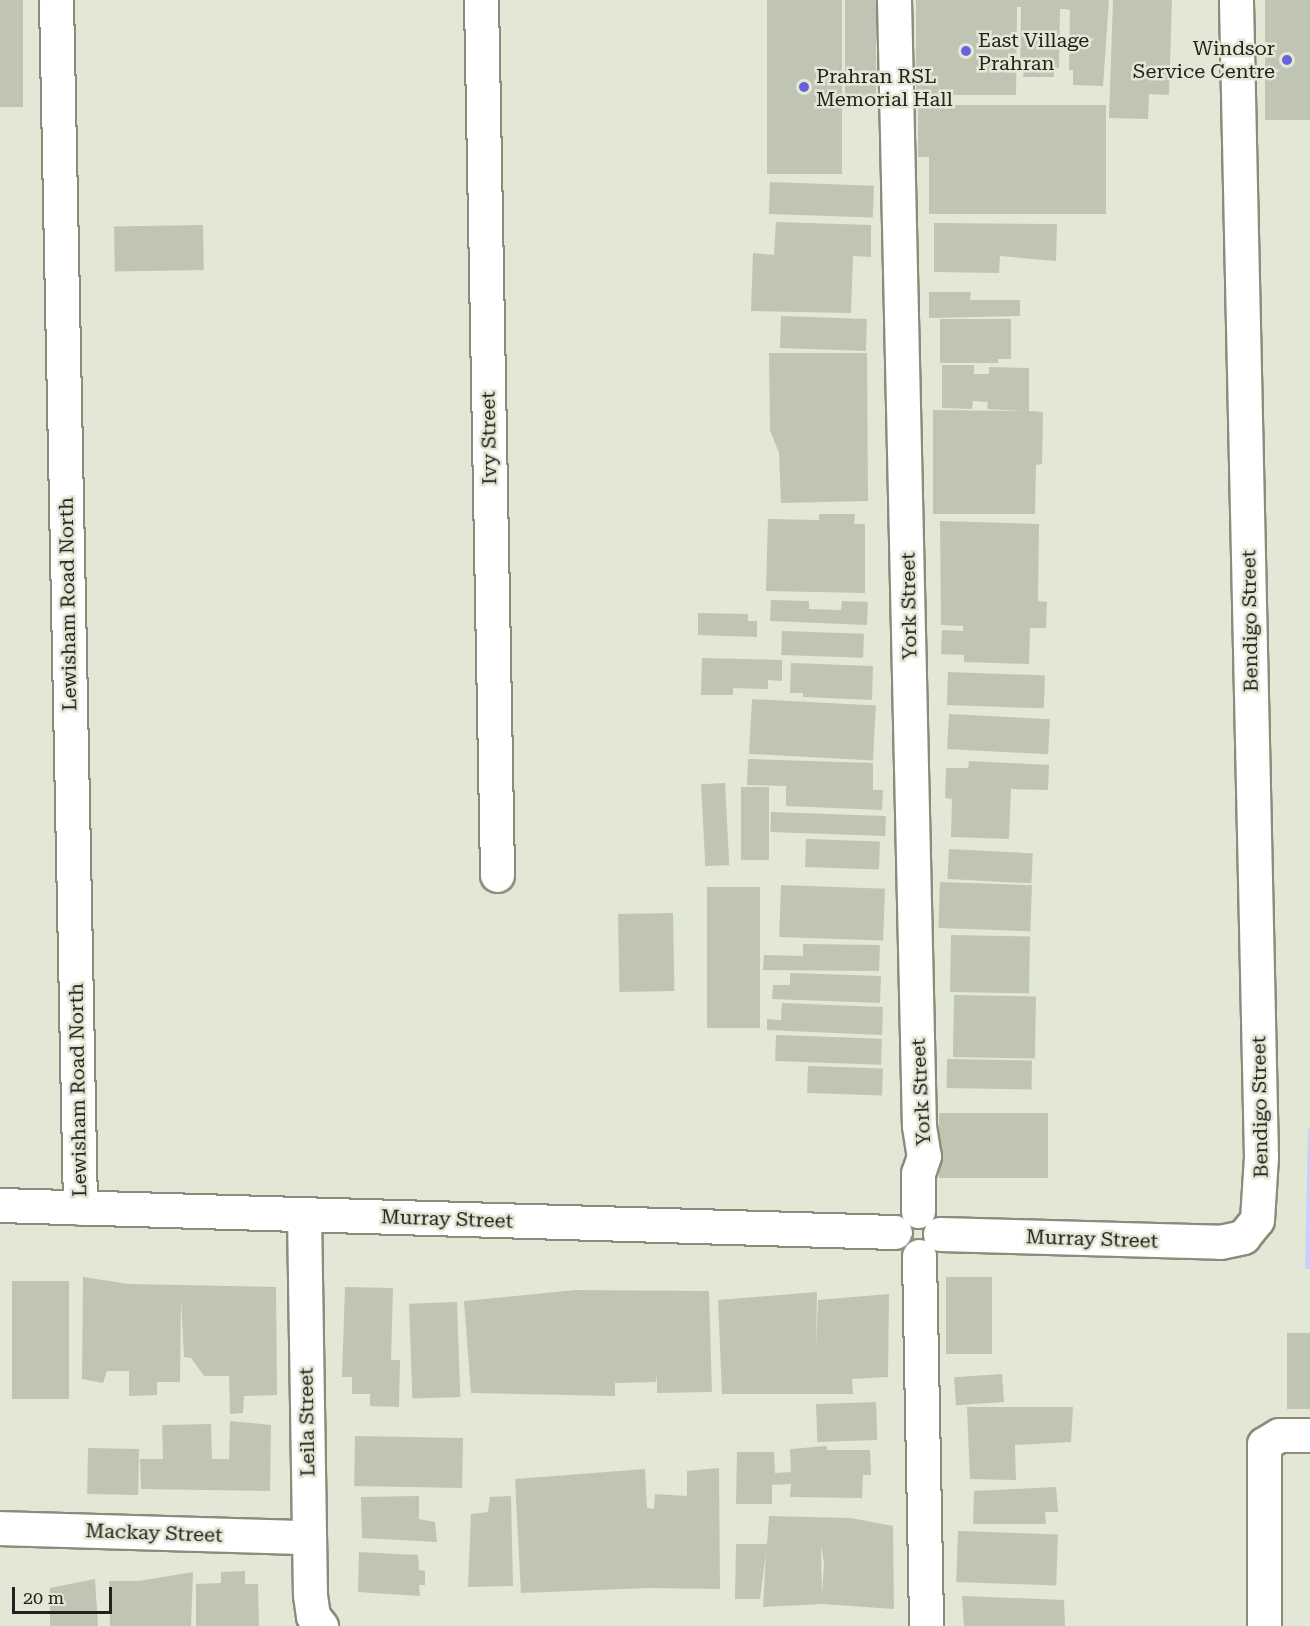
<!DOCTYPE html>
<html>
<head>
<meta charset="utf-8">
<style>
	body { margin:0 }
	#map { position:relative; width:1310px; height:1626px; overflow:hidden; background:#e2e8d5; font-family:"Roboto Serif",serif }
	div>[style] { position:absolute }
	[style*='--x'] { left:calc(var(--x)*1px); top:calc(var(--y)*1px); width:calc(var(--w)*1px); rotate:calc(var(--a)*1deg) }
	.green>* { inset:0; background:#cbcffa }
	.building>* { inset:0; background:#c0c5b3; transform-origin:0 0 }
	.roads { filter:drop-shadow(2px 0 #888d7c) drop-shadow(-2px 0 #888d7c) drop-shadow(0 2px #888d7c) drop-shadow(0 -2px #888d7c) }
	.street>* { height:33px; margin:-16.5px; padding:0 16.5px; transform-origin:16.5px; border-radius:16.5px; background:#fff }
	.dots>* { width:16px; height:16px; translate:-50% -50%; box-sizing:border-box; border:3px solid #e2e8d5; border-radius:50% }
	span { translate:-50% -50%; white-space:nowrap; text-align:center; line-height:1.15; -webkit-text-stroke:5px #e2e8d5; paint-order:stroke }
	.poi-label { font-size:20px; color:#21231c }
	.left { translate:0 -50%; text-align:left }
	.right { translate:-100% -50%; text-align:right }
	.street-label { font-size:20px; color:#21231c }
	.scale { position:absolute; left:12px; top:1587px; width:100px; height:27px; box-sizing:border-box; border:3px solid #21231c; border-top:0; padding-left:8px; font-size:18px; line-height:21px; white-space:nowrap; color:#21231c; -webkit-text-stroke:4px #e2e8d5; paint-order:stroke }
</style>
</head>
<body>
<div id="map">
	<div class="green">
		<i style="clip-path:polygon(1308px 1128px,1310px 1128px,1310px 1269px,1305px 1269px)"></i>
	</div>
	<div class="building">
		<i style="left:0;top:0;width:23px;height:107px"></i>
		<i style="left:767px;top:0;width:75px;height:174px"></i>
		<i style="left:845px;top:0;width:31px;height:100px"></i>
		<i style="clip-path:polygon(916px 0,1109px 0,1103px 86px,1073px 85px,1073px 70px,1069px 70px,1070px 10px,1064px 9px,1060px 9px,1059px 68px,1054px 68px,1054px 77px,1023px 77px,1024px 69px,1020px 69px,1021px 7px,1017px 7px,1016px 95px,916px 95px)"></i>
		<i style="clip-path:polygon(1113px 0,1172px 0,1169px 95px,1149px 94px,1148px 119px,1109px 118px)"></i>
		<i style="left:1265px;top:0;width:45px;height:120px"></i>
		<i style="clip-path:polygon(918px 105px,1106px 105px,1106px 214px,929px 214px,929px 157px,918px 157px)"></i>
		<i style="left:770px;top:182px;width:104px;height:32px;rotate:2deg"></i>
		<i style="clip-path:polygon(776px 222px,871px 225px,871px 257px,853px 256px,851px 313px,751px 311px,753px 253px,774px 255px)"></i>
		<i style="clip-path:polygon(934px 223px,1057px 224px,1056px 261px,1000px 256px,999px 273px,934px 272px)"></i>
		<i style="left:203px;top:225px;width:45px;height:89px;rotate:89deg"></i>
		<i style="clip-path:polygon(929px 292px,971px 292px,970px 300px,1020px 300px,1020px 316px,929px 318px)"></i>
		<i style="left:781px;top:316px;width:86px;height:32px;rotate:2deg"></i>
		<i style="clip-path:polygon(940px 319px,1011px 319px,1011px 359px,998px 359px,998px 363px,940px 363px)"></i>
		<i style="clip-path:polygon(769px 353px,867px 353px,868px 501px,781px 503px,779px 453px,770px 430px)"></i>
		<i style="clip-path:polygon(942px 365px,974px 365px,974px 374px,989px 374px,989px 367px,1029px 368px,1029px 411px,1043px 412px,1042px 464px,1036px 465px,1035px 514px,933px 514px,933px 410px,1023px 411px,987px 409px,988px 402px,973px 401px,972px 409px,942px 408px)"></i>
		<i style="clip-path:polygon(819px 514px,855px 514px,854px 524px,865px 524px,865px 593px,766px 591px,768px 519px,819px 520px)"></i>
		<i style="clip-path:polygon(940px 521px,1039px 524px,1038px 601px,1047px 602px,1046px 628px,1030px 628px,1029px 664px,964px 662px,964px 655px,941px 654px,942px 630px,963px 631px,963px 626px,941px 625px)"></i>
		<i style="clip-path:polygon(771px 600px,809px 601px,809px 609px,841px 610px,842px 601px,868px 602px,867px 625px,770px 621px)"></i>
		<i style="clip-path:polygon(698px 613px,748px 614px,748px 621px,757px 621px,757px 637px,698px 635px)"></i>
		<i style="left:782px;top:631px;width:82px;height:24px;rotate:2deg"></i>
		<i style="clip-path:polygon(702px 658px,782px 660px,782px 681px,768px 680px,768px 689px,733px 688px,733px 695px,701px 695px)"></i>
		<i style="clip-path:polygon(791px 663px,873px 666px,872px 700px,803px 697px,803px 693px,790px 693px)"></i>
		<i style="left:948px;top:672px;width:97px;height:33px;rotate:2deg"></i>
		<i style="left:752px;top:699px;width:124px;height:55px;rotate:3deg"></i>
		<i style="left:949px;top:714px;width:101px;height:35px;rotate:3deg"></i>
		<i style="clip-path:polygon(748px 759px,873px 763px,873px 790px,883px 790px,882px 810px,786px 806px,786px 786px,747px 785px)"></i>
		<i style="clip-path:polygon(969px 761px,1049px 765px,1048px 790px,1011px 789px,1009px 839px,951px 837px,952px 799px,945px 798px,946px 768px,968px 768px)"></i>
		<i style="left:725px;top:783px;width:82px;height:24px;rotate:87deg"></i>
		<i style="left:741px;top:787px;width:28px;height:73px"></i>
		<i style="left:771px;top:812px;width:115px;height:20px;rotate:2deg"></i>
		<i style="left:806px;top:839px;width:74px;height:28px;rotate:2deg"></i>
		<i style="left:949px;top:849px;width:84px;height:30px;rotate:3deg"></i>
		<i style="left:940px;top:882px;width:92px;height:46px;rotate:2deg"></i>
		<i style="left:781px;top:885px;width:104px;height:52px;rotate:2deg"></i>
		<i style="left:707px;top:887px;width:53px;height:141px"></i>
		<i style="left:673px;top:913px;width:78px;height:55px;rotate:89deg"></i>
		<i style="left:951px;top:935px;width:79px;height:57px;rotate:1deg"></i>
		<i style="clip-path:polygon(803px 944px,880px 945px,879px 971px,763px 970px,764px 955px,803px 956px)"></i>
		<i style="clip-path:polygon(790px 973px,881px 976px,880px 1003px,772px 999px,773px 985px,790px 985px)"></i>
		<i style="left:954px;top:995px;width:82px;height:62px;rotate:1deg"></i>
		<i style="clip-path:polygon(782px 1003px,883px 1007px,882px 1035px,767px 1030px,767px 1019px,781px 1020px)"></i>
		<i style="left:776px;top:1035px;width:106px;height:26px;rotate:2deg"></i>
		<i style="left:947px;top:1059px;width:85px;height:29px;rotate:1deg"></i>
		<i style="left:808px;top:1066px;width:75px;height:27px;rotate:2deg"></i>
		<i style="left:1048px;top:1113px;width:65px;height:109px;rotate:90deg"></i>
		<i style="clip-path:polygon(83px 1277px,129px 1284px,276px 1287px,277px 1395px,244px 1396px,243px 1413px,230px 1414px,229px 1376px,204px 1376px,191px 1358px,184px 1357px,181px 1299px,180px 1382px,157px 1382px,157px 1395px,129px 1396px,129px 1371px,107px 1371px,103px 1383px,82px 1379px)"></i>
		<i style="left:946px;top:1277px;width:46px;height:77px"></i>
		<i style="left:69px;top:1281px;width:118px;height:57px;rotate:90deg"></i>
		<i style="clip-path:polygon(345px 1287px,393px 1288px,391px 1360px,400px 1360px,399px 1407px,370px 1406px,370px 1394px,352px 1394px,352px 1377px,342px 1377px)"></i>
		<i style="clip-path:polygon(575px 1290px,709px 1291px,712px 1392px,657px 1393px,657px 1373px,656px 1382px,615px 1383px,615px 1396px,471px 1393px,464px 1301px)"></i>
		<i style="clip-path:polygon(817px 1292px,816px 1348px,818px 1300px,889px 1294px,888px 1377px,852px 1379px,853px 1394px,722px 1394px,718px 1300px)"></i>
		<i style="left:457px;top:1302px;width:95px;height:48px;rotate:88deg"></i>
		<i style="left:1287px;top:1333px;width:23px;height:76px"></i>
		<i style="left:1002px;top:1374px;width:28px;height:48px;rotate:86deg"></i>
		<i style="left:876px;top:1402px;width:38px;height:60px;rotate:88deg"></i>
		<i style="clip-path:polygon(967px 1407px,1073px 1407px,1071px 1442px,1015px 1445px,1016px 1480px,970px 1479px)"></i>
		<i style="clip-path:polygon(230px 1421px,271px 1425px,270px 1491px,141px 1489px,140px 1459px,163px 1459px,162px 1425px,211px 1424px,212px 1459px,229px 1459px)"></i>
		<i style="left:355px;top:1436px;width:108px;height:50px;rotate:1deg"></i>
		<i style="clip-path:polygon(827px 1446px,827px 1450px,870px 1450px,871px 1475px,863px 1475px,862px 1498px,790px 1497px,791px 1484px,772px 1485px,772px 1504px,736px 1504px,737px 1452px,774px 1452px,775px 1473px,791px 1472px,790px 1449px)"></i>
		<i style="left:139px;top:1449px;width:46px;height:51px;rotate:91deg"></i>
		<i style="clip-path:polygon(719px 1468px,720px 1589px,649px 1588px,521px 1593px,515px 1479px,645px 1469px,647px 1508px,654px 1509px,655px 1494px,687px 1496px,687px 1471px)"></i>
		<i style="clip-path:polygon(1056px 1487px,1058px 1512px,1045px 1512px,1046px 1524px,973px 1524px,974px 1491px)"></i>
		<i style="clip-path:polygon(419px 1496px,419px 1519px,435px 1522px,437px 1542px,362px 1538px,361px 1497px)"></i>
		<i style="clip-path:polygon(511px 1496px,513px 1586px,468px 1587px,471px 1514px,488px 1512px,490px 1497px)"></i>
		<i style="clip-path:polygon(evenodd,769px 1516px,851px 1518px,893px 1526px,894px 1609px,822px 1604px,763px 1607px,766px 1553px,760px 1599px,735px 1599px,736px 1544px,767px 1544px,769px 1516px,821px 1546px,824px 1563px,822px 1595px,821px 1546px)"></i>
		<i style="left:958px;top:1531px;width:100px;height:51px;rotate:2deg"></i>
		<i style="clip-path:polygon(359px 1552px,418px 1555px,419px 1570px,425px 1571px,425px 1585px,419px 1585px,420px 1596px,358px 1592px)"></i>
		<i style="clip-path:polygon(245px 1571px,245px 1584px,258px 1584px,259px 1626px,196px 1626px,196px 1584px,221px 1583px,221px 1572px)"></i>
		<i style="clip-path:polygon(193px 1572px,191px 1626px,110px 1626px,109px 1581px,139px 1581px)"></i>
		<i style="clip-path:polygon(95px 1579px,98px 1626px,50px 1626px,50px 1588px)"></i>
		<i style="clip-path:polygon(962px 1596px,1064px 1600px,1065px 1626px,964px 1626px)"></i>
	</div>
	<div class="roads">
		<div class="street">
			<i style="--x:56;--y:0;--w:1208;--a:88.86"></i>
			<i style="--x:481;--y:0;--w:875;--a:88.95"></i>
			<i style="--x:894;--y:0;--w:1126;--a:88.73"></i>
			<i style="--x:919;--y:1126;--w:30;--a:81"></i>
			<i style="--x:924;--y:1156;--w:18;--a:109"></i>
			<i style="--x:918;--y:1173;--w:38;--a:90"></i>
			<i style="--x:0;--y:1205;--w:895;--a:1.73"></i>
			<i style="--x:304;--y:1214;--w:381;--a:89.1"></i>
			<i style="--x:310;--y:1595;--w:21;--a:82"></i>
			<i style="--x:313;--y:1616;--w:13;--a:51"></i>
			<i style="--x:940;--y:1234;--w:280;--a:1.6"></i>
			<i style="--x:1220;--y:1242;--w:24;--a:-12"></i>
			<i style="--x:1243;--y:1237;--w:22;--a:-51"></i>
			<i style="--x:1257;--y:1220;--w:63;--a:-86.4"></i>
			<i style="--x:1261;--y:1157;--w:1157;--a:-91.24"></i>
			<i style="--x:919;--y:1256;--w:370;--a:88.9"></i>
			<i style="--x:0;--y:1528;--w:309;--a:1.7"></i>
			<i style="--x:1264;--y:1626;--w:182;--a:-90"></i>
			<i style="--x:1264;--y:1444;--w:17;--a:-31"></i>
			<i style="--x:1279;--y:1435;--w:31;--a:0"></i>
		</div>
	</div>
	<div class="dots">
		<i style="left:966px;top:51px;background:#6662db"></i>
		<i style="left:1287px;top:60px;background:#6662db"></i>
		<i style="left:804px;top:87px;background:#6662db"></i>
	</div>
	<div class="poi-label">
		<span class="left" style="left:978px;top:52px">East Village<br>Prahran</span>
		<span class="right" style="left:1275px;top:60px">Windsor<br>Service Centre</span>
		<span class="left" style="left:816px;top:88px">Prahran RSL<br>Memorial Hall</span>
	</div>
	<div class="street-label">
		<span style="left:489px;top:438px;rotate:-91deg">Ivy Street</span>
		<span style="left:68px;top:604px;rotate:-91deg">Lewisham Road North</span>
		<span style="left:909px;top:606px;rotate:-91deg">York Street</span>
		<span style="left:1250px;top:621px;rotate:-91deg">Bendigo Street</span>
		<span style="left:78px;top:1090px;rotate:-91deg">Lewisham Road North</span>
		<span style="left:921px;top:1092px;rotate:-93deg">York Street</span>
		<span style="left:1260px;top:1107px;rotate:-91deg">Bendigo Street</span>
		<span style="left:447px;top:1219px;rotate:2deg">Murray Street</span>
		<span style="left:1092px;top:1239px;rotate:2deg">Murray Street</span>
		<span style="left:307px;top:1422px;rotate:-91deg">Leila Street</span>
		<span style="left:154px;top:1533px;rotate:2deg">Mackay Street</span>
	</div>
	<div class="scale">20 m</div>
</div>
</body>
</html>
